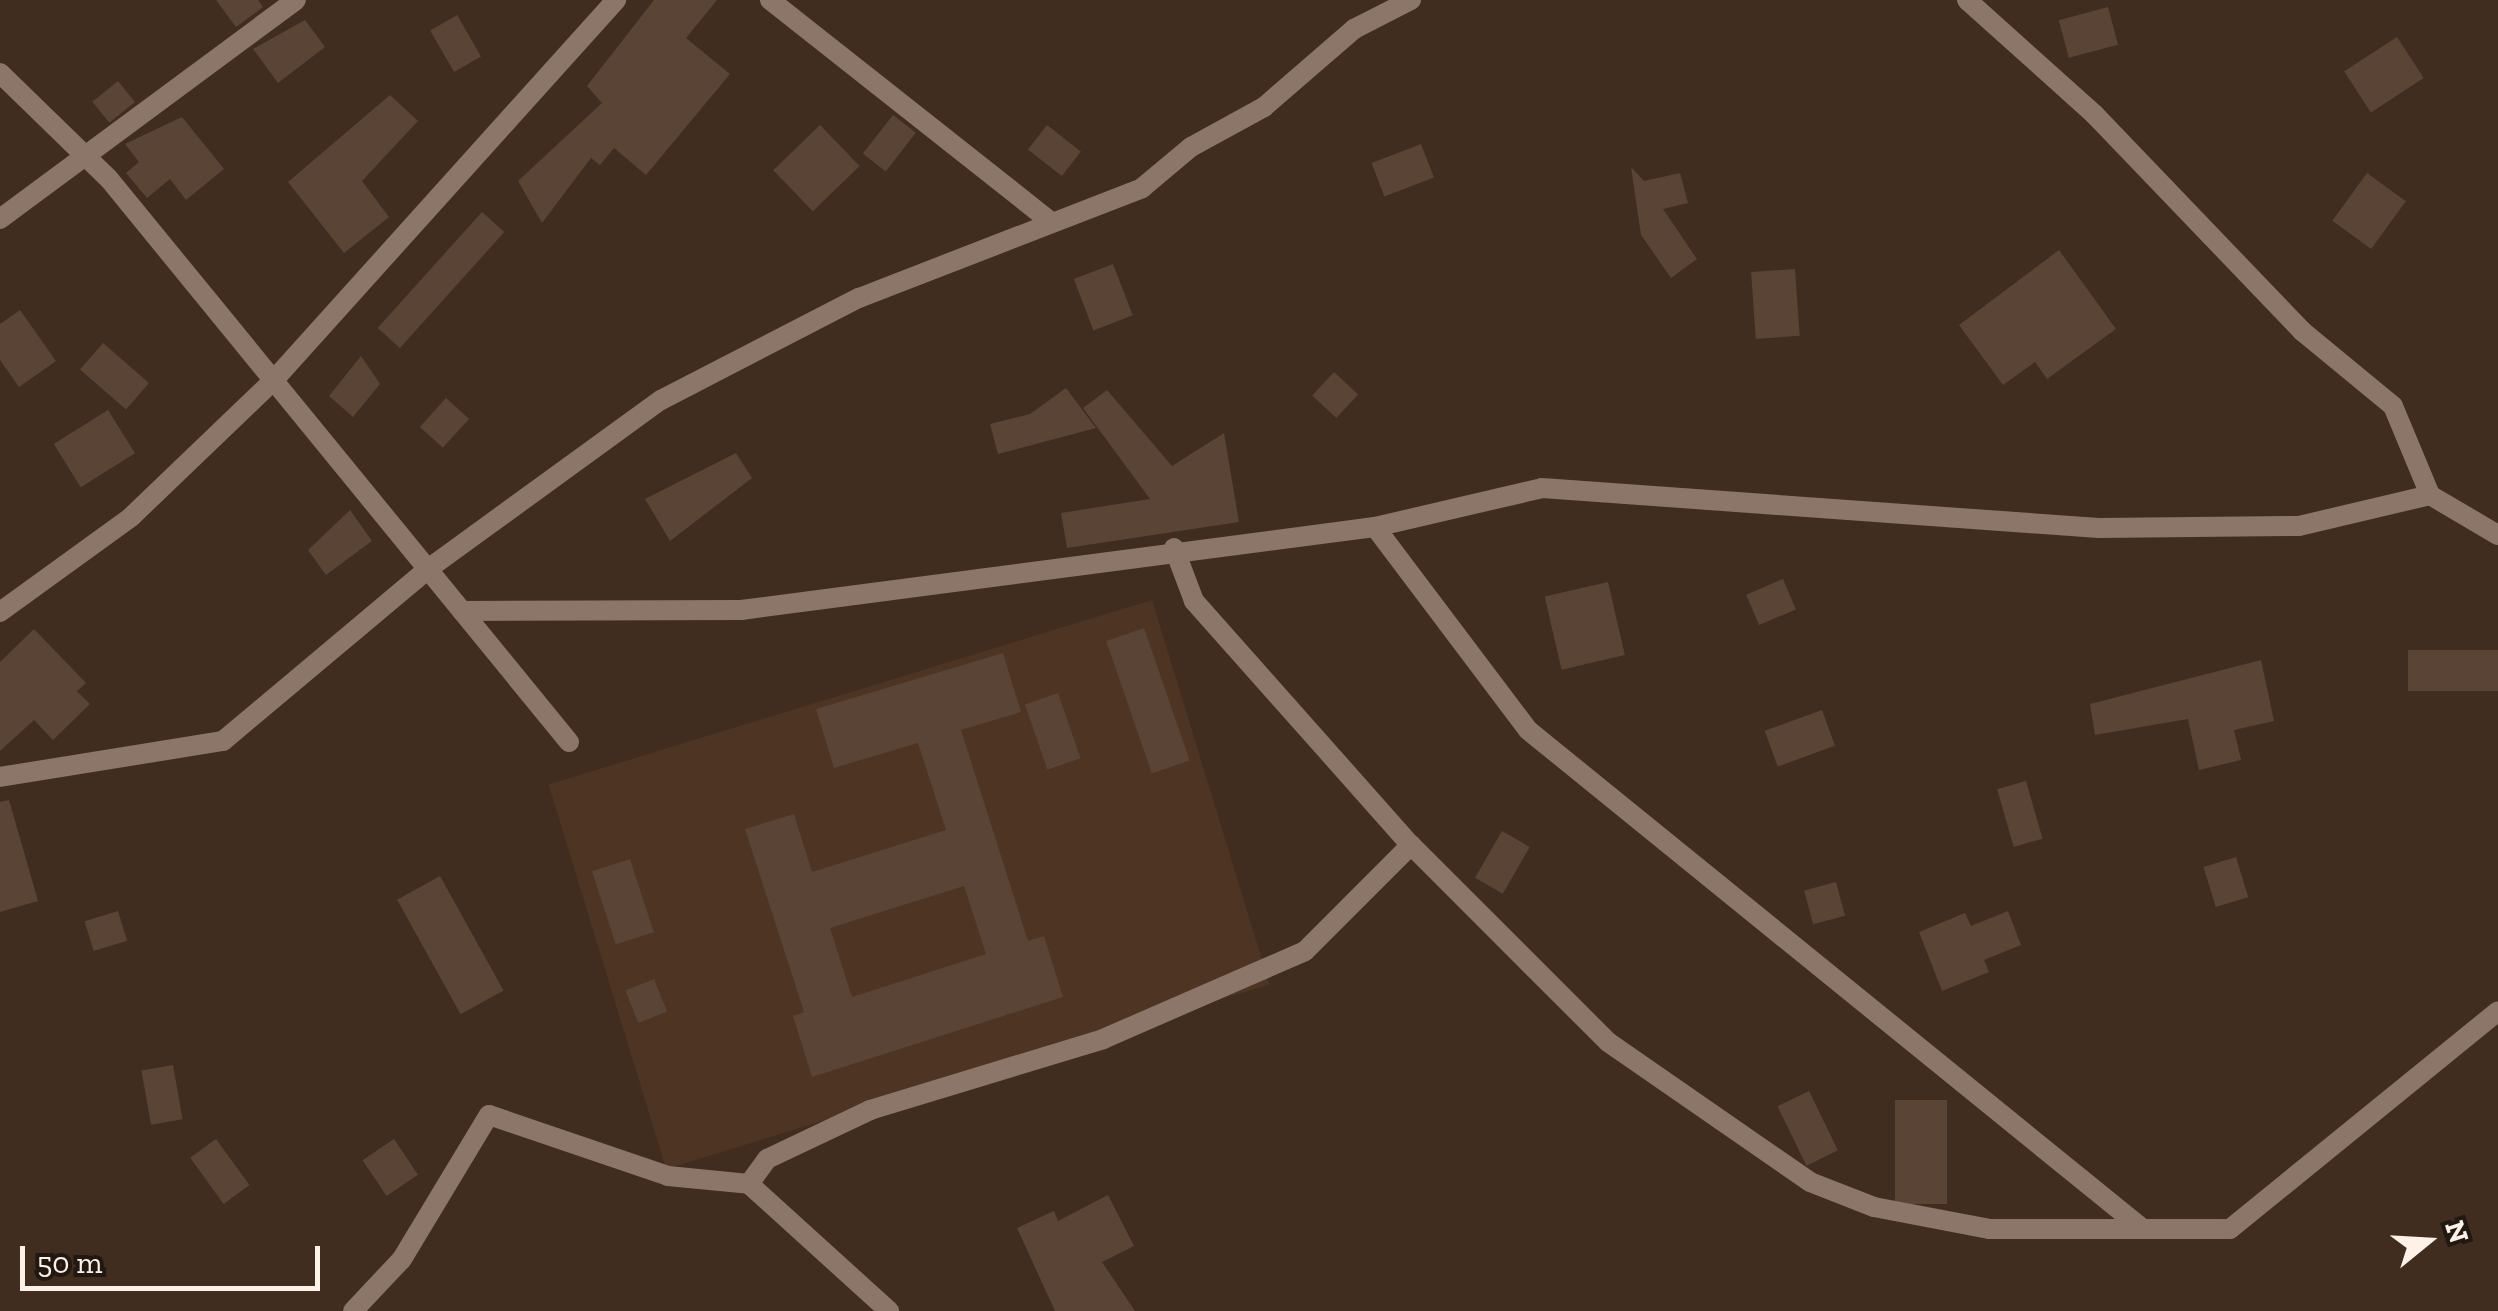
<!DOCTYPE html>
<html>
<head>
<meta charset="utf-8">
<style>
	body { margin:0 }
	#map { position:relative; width:2498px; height:1311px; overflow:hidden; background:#412d20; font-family:"Zilla Slab",serif }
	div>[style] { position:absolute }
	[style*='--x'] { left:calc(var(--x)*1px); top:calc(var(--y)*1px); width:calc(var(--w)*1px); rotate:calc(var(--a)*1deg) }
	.built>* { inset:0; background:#4e3422; transform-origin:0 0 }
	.building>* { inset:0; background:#594436; transform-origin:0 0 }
	.street>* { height:20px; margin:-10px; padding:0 10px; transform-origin:10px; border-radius:10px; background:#8b7669 }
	span { translate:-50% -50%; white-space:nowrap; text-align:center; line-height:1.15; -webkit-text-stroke:8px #211812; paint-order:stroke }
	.north { position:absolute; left:2378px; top:1191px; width:100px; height:100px; -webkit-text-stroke:8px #211812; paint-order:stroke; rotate:72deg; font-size:28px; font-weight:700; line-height:40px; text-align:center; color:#fef1e8 }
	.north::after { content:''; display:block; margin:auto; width:35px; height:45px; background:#fef1e8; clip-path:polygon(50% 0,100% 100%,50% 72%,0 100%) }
	.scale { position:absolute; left:20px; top:1246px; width:300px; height:45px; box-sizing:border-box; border:5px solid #fef1e8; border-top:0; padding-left:12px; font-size:30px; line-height:35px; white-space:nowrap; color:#fef1e8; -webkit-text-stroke:8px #211812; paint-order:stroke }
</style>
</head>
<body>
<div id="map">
	<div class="built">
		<i style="left:1152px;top:600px;width:402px;height:631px;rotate:73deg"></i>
	</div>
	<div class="building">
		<i style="clip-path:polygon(216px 0,258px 0,263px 7px,236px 27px)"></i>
		<i style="clip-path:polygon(654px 0,717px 0,686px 38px,730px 74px,646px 175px,614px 148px,600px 165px,591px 158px,542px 223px,518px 181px,602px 103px,587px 86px)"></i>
		<i style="left:2108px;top:7px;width:39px;height:51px;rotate:75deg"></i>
		<i style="left:457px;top:15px;width:48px;height:31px;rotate:60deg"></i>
		<i style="clip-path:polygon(305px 20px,325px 47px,278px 83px,253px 49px)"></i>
		<i style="left:2397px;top:37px;width:49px;height:63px;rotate:57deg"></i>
		<i style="left:118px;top:81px;width:27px;height:33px;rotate:51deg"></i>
		<i style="clip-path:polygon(390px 95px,418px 121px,362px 181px,389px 217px,344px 253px,288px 182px)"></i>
		<i style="left:893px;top:115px;width:29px;height:49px;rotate:38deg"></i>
		<i style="clip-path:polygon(182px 117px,224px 169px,186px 200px,170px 179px,147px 198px,126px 173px,139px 162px,125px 144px)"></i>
		<i style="left:820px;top:125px;width:57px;height:65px;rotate:46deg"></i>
		<i style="left:1047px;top:125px;width:43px;height:31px;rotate:38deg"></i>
		<i style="left:1421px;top:144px;width:36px;height:53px;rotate:69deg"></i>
		<i style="clip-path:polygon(1631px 167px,1644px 181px,1680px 173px,1688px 203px,1663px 209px,1697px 259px,1671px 278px,1641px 235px)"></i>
		<i style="left:2367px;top:173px;width:48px;height:59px;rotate:36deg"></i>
		<i style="left:482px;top:212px;width:30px;height:156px;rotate:42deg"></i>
		<i style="clip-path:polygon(2059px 250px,2116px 329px,2047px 379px,2035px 362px,2003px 385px,1959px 325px)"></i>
		<i style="left:1113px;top:264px;width:55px;height:42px;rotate:69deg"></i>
		<i style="left:1795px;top:269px;width:67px;height:44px;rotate:86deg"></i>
		<i style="clip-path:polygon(20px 310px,56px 361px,19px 387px,0 360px,0 324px)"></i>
		<i style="left:103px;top:343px;width:61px;height:35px;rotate:41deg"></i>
		<i style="clip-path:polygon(361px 356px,380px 384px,353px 417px,329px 396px)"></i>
		<i style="left:1334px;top:372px;width:33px;height:32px;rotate:43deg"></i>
		<i style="clip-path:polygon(1066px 388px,1096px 428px,998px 454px,990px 424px,1030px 414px)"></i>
		<i style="clip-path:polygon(1107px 390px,1172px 466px,1224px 433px,1239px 522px,1067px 548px,1061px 513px,1150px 499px,1083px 408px)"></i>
		<i style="left:446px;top:398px;width:31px;height:39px;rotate:42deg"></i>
		<i style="left:108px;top:410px;width:51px;height:64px;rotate:58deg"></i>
		<i style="clip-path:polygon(736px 453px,752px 478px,670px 541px,645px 499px)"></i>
		<i style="clip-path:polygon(350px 510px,372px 541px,326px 575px,308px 550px)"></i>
		<i style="left:1783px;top:579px;width:33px;height:40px;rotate:67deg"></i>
		<i style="left:1608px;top:582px;width:75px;height:65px;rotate:77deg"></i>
		<i style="left:1144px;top:628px;width:140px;height:40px;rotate:71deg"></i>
		<i style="clip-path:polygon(34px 629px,86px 683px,77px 691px,90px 704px,53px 740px,34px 720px,0 751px,0 662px)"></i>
		<i style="left:2498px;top:650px;width:41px;height:90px;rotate:90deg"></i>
		<i style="clip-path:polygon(evenodd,1003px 653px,1021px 712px,961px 730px,1028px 941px,1044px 936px,1063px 997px,812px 1077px,793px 1016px,804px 1012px,745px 829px,794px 814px,812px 872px,946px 830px,918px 743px,834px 768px,816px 709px,1003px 653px,964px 886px,986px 954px,852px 997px,830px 928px,964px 886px)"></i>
		<i style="clip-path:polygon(2261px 660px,2274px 721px,2234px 730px,2241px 760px,2199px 770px,2188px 719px,2095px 735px,2090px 704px)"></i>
		<i style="left:1058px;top:693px;width:69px;height:35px;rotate:71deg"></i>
		<i style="left:1822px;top:710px;width:38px;height:61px;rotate:70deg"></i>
		<i style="left:2026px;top:781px;width:60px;height:30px;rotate:74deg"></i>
		<i style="clip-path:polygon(9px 800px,38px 901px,0 912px,0 802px)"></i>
		<i style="left:1502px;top:831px;width:32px;height:54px;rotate:30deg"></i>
		<i style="left:2236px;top:857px;width:42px;height:34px;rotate:73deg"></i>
		<i style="left:630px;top:859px;width:77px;height:40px;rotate:72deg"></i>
		<i style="left:440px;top:876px;width:131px;height:49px;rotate:61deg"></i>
		<i style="left:1836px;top:882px;width:35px;height:33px;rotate:75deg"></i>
		<i style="left:118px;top:911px;width:31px;height:35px;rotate:73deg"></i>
		<i style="clip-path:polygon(2008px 911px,2021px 945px,1984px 960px,1989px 972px,1942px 991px,1919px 932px,1965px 913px,1971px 926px)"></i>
		<i style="left:654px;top:979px;width:35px;height:31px;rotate:68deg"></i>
		<i style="left:173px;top:1065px;width:55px;height:32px;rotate:80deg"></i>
		<i style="left:1809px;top:1091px;width:66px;height:35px;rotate:64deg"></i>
		<i style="left:1947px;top:1100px;width:104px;height:52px;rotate:90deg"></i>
		<i style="left:216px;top:1139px;width:57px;height:32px;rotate:54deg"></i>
		<i style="left:394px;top:1139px;width:43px;height:38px;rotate:56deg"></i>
		<i style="clip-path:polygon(1108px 1195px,1134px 1246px,1102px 1262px,1135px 1311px,1055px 1311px,1017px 1228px,1054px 1211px,1058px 1221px)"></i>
	</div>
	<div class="street">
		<i style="--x:770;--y:0;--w:353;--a:38.3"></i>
		<i style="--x:1967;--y:0;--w:171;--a:41.9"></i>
		<i style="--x:2094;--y:114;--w:301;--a:46.2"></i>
		<i style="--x:2302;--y:331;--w:118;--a:39.5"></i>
		<i style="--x:2393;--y:406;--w:96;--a:67.4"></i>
		<i style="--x:2430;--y:495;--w:79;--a:30.5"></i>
		<i style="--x:0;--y:73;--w:152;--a:44.2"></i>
		<i style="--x:109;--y:179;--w:727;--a:50.75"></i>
		<i style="--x:0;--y:219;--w:368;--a:-36.5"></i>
		<i style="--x:1375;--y:527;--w:254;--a:53"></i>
		<i style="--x:1528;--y:730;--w:792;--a:39.06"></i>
		<i style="--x:1174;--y:548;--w:57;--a:69.3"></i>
		<i style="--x:1194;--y:601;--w:327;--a:48.4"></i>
		<i style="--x:1411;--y:845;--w:279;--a:45"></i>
		<i style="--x:1608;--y:1042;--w:246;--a:34.7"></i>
		<i style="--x:1810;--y:1182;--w:69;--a:21.3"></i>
		<i style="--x:1874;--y:1207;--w:117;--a:10.8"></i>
		<i style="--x:1989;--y:1229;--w:241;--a:0"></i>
		<i style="--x:2230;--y:1229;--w:345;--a:-39.1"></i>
		<i style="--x:462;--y:611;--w:279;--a:-0.2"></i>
		<i style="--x:741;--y:610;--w:639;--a:-7.46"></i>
		<i style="--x:1375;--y:527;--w:171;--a:-13.1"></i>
		<i style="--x:1542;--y:488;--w:558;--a:4.11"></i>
		<i style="--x:2099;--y:528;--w:200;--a:-0.6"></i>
		<i style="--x:2299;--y:526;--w:135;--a:-13.3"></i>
		<i style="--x:0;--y:612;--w:162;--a:-35.9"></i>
		<i style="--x:131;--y:517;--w:197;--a:-43.8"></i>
		<i style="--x:273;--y:381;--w:513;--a:-48"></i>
		<i style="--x:0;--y:777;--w:226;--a:-9.2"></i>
		<i style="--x:223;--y:741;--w:268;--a:-40"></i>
		<i style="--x:428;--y:569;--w:288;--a:-36"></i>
		<i style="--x:661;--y:400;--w:223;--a:-27.3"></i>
		<i style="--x:859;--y:298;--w:304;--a:-21.2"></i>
		<i style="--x:1142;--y:188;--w:64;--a:-39.9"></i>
		<i style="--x:1191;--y:147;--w:83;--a:-28.7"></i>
		<i style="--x:1264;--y:107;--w:119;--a:-40.9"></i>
		<i style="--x:1354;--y:29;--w:64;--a:-27"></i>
		<i style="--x:749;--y:1184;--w:31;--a:-54"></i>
		<i style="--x:767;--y:1159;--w:114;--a:-25.4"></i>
		<i style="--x:870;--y:1110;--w:244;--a:-16.9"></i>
		<i style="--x:1103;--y:1039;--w:220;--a:-23.5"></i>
		<i style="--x:1305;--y:951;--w:150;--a:-45"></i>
		<i style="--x:353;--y:1311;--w:71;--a:-46.7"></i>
		<i style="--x:402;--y:1259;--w:168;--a:-58.9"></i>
		<i style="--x:489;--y:1115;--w:189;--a:18.8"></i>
		<i style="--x:668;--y:1176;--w:81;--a:5.6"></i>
		<i style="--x:749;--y:1184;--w:189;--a:42.2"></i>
	</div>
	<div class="north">N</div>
	<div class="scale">50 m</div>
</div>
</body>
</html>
